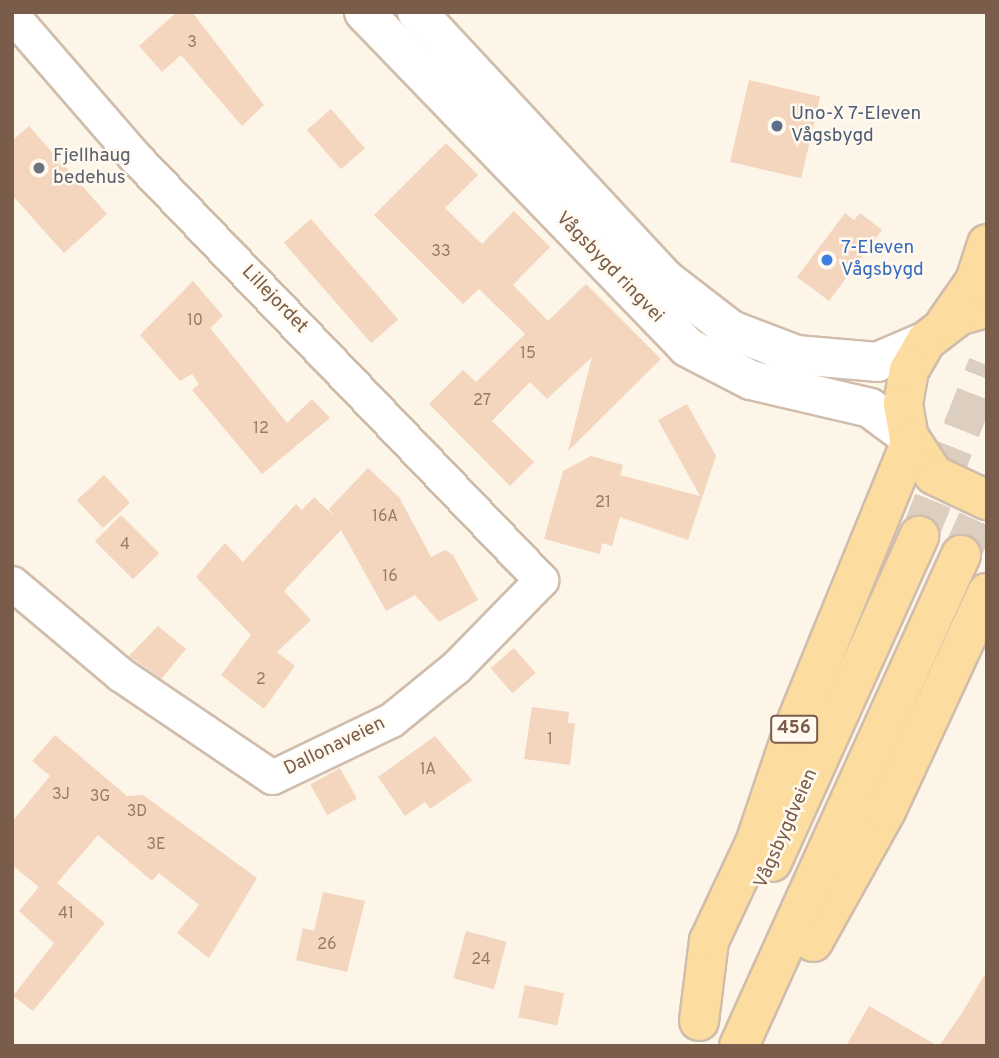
<!DOCTYPE html>
<html>
<head>
<meta charset="utf-8">
<style>
	body { margin:0 }
	#map { position:relative; width:999px; height:1058px; overflow:hidden; background:#fdf5e8; font-family:Overpass,sans-serif }
	div>[style] { position:absolute }
	[style*='--x'] { left:calc(var(--x)*1px); top:calc(var(--y)*1px); width:calc(var(--w)*1px); rotate:calc(var(--a)*1deg) }
	.building>* { inset:0; background:#f4d5be; transform-origin:0 0 }
	.primary-tunnel>* { height:38px; margin-top:-19px; transform-origin:0; background:repeating-linear-gradient(90deg,#dccfc0 0 38px,transparent 0 57px) }
	.roads { filter:drop-shadow(2px 0 #d0bdac) drop-shadow(-2px 0 #d0bdac) drop-shadow(0 2px #d0bdac) drop-shadow(0 -2px #d0bdac) }
	.street>* { height:33px; margin:-16.5px; padding:0 16.5px; transform-origin:16.5px; border-radius:16.5px; background:#fff }
	.secondary>* { height:38px; margin:-19px; padding:0 19px; transform-origin:19px; border-radius:19px; background:#fff }
	.primary>* { height:38px; margin:-19px; padding:0 19px; transform-origin:19px; border-radius:19px; background:#fddc9f }
	.dots>* { width:19px; height:19px; translate:-50% -50%; box-sizing:border-box; border:4px solid #fff9ef; border-radius:50% }
	span { translate:-50% -50%; white-space:nowrap; text-align:center; line-height:1.15; -webkit-text-stroke:5px #fff9ef; paint-order:stroke }
	.number-label { font-size:16px; color:#987a67 }
	.number-label span { -webkit-text-stroke-width:0 }
	.shield-label span { padding:2px 5px; background:#fff9ef; border:2px solid; border-radius:5px; -webkit-text-stroke-width:0 }
	.shield-label { font-size:18px; color:#795c4a; font-weight:700 }
	.service-label { font-size:19px; color:#4e5e75 }
	.left { translate:0 -50%; text-align:left }
	.worship-label { font-size:19px; color:#5b616d }
	.shop-label { font-size:19px; color:#366cbe }
	.street-label { font-size:19px; color:#795c4a }
	.frame { position:absolute; inset:0; border:14px solid #795c4a; pointer-events:none }
</style>
</head>
<body>
<div id="map">
	<div class="building">
		<i style="clip-path:polygon(177px 12px,192px 12px,264px 105px,242px 126px,181px 55px,162px 72px,139px 46px)"></i>
		<i style="left:749px;top:80px;width:73px;height:84px;rotate:13deg"></i>
		<i style="left:331px;top:109px;width:52px;height:32px;rotate:49deg"></i>
		<i style="clip-path:polygon(29px 126px,107px 214px,64px 253px,12px 195px,12px 141px)"></i>
		<i style="clip-path:polygon(446px 143px,478px 175px,445px 208px,482px 244px,514px 211px,550px 247px,513px 285px,548px 321px,586px 284px,661px 359px,568px 451px,592px 357px,547px 399px,530px 382px,492px 421px,534px 462px,510px 486px,429px 404px,463px 370px,476px 382px,525px 334px,479px 289px,463px 304px,374px 215px)"></i>
		<i style="clip-path:polygon(845px 213px,854px 220px,860px 213px,882px 230px,829px 301px,797px 277px)"></i>
		<i style="left:311px;top:219px;width:133px;height:36px;rotate:49deg"></i>
		<i style="clip-path:polygon(193px 281px,223px 316px,210px 328px,287px 423px,312px 399px,330px 418px,262px 474px,192px 390px,199px 384px,192px 374px,180px 381px,140px 335px)"></i>
		<i style="clip-path:polygon(687px 404px,716px 456px,688px 540px,620px 517px,612px 546px,602px 543px,600px 554px,544px 539px,563px 471px,591px 456px,623px 465px,620px 475px,700px 496px,658px 420px)"></i>
		<i style="clip-path:polygon(368px 468px,399px 497px,431px 557px,445px 550px,453px 555px,478px 600px,439px 622px,415px 595px,386px 611px,341px 530px,284px 591px,311px 620px,277px 652px,295px 666px,264px 709px,221px 675px,251px 635px,196px 577px,225px 543px,243px 562px,296px 504px,302px 510px,314px 497px,333px 515px,329px 509px)"></i>
		<i style="left:104px;top:475px;width:38px;height:37px;rotate:47deg"></i>
		<i style="left:121px;top:515px;width:54px;height:37px;rotate:45deg"></i>
		<i style="clip-path:polygon(158px 626px,186px 649px,161px 679px,129px 656px)"></i>
		<i style="left:514px;top:648px;width:33px;height:31px;rotate:49deg"></i>
		<i style="clip-path:polygon(532px 707px,569px 712px,568px 723px,575px 723px,570px 765px,524px 759px)"></i>
		<i style="clip-path:polygon(55px 735px,127px 796px,143px 795px,257px 878px,209px 958px,177px 933px,199px 905px,159px 873px,152px 881px,98px 835px,57px 883px,105px 923px,33px 1011px,13px 996px,54px 943px,19px 911px,39px 887px,12px 865px,12px 822px,50px 776px,32px 761px)"></i>
		<i style="clip-path:polygon(435px 736px,472px 780px,430px 809px,425px 802px,405px 816px,378px 777px)"></i>
		<i style="left:340px;top:768px;width:35px;height:34px;rotate:61deg"></i>
		<i style="clip-path:polygon(323px 892px,365px 901px,347px 972px,296px 960px,303px 928px,314px 931px)"></i>
		<i style="left:466px;top:931px;width:42px;height:49px;rotate:15deg"></i>
		<i style="clip-path:polygon(987px 971px,987px 1046px,939px 1046px,962px 1013px)"></i>
		<i style="left:525px;top:985px;width:40px;height:33px;rotate:12deg"></i>
		<i style="clip-path:polygon(869px 1006px,938px 1046px,846px 1046px)"></i>
	</div>
	<div class="primary-tunnel">
		<i style="--x:919;--y:536;--w:184;--a:-68.3"></i>
		<i style="--x:961;--y:555;--w:63;--a:-65.5"></i>
	</div>
	<div class="roads">
		<div class="street">
			<i style="--x:12;--y:15;--w:186;--a:49.1"></i>
			<i style="--x:134;--y:156;--w:588;--a:46.17"></i>
			<i style="--x:541;--y:580;--w:122;--a:134.3"></i>
			<i style="--x:456;--y:667;--w:84;--a:140.8"></i>
			<i style="--x:391;--y:720;--w:132;--a:154.4"></i>
			<i style="--x:272;--y:777;--w:184;--a:-145.9"></i>
			<i style="--x:120;--y:674;--w:141;--a:-139.9"></i>
		</div>
		<div class="secondary">
			<i style="--x:364;--y:12;--w:465;--a:46"></i>
			<i style="--x:687;--y:347;--w:72;--a:27.3"></i>
			<i style="--x:751;--y:380;--w:122;--a:13.2"></i>
			<i style="--x:870;--y:408;--w:49;--a:36.6"></i>
			<i style="--x:417;--y:12;--w:364;--a:47.1"></i>
			<i style="--x:665;--y:279;--w:83;--a:37.7"></i>
			<i style="--x:731;--y:330;--w:70;--a:21"></i>
			<i style="--x:796;--y:355;--w:81;--a:4.9"></i>
			<i style="--x:877;--y:362;--w:53;--a:-23.2"></i>
		</div>
		<div class="primary">
			<i style="--x:987;--y:308;--w:28;--a:165"></i>
			<i style="--x:960;--y:315;--w:43;--a:142.6"></i>
			<i style="--x:926;--y:341;--w:34;--a:120"></i>
			<i style="--x:909;--y:370;--w:35;--a:100"></i>
			<i style="--x:903;--y:404;--w:34;--a:80"></i>
			<i style="--x:909;--y:437;--w:45;--a:56.7"></i>
			<i style="--x:934;--y:475;--w:59;--a:25.3"></i>
			<i style="--x:945;--y:324;--w:52;--a:-55.1"></i>
			<i style="--x:975;--y:281;--w:39;--a:-72"></i>
			<i style="--x:772;--y:862;--w:358;--a:-65.7"></i>
			<i style="--x:813;--y:942;--w:152;--a:-60.9"></i>
			<i style="--x:887;--y:809;--w:238;--a:-65.2"></i>
			<i style="--x:699;--y:1021;--w:81;--a:-82.9"></i>
			<i style="--x:709;--y:941;--w:108;--a:-64.9"></i>
			<i style="--x:755;--y:843;--w:121;--a:-71.3"></i>
			<i style="--x:794;--y:728;--w:309;--a:-67.8"></i>
			<i style="--x:739;--y:1046;--w:539;--a:-65.67"></i>
		</div>
	</div>
	<div class="dots">
		<i style="left:777px;top:126px;background:#5c6f8a"></i>
		<i style="left:39px;top:168px;background:#6b7280"></i>
		<i style="left:827px;top:260px;background:#3f7fe0"></i>
	</div>
	<div class="number-label">
		<span style="left:192px;top:43px">3</span>
		<span style="left:441px;top:252px">33</span>
		<span style="left:195px;top:321px">10</span>
		<span style="left:528px;top:354px">15</span>
		<span style="left:482px;top:401px">27</span>
		<span style="left:261px;top:429px">12</span>
		<span style="left:603px;top:503px">21</span>
		<span style="left:385px;top:517px">16A</span>
		<span style="left:125px;top:545px">4</span>
		<span style="left:390px;top:577px">16</span>
		<span style="left:261px;top:680px">2</span>
		<span style="left:550px;top:740px">1</span>
		<span style="left:428px;top:770px">1A</span>
		<span style="left:61px;top:795px">3J</span>
		<span style="left:100px;top:797px">3G</span>
		<span style="left:137px;top:812px">3D</span>
		<span style="left:156px;top:845px">3E</span>
		<span style="left:66px;top:914px">41</span>
		<span style="left:327px;top:945px">26</span>
		<span style="left:481px;top:960px">24</span>
	</div>
	<div class="shield-label">
		<span style="left:794px;top:729px">456</span>
	</div>
	<div class="service-label">
		<span class="left" style="left:791px;top:126px">Uno-X 7-Eleven<br>Vågsbygd</span>
	</div>
	<div class="worship-label">
		<span class="left" style="left:53px;top:168px">Fjellhaug<br>bedehus</span>
	</div>
	<div class="shop-label">
		<span class="left" style="left:841px;top:260px">7-Eleven<br>Vågsbygd</span>
	</div>
	<div class="street-label">
		<span style="left:609px;top:268px;rotate:46deg">Vågsbygd ringvei</span>
		<span style="left:274px;top:300px;rotate:46deg">Lillejordet</span>
		<span style="left:335px;top:747px;rotate:-26deg">Dallonaveien</span>
		<span style="left:787px;top:829px;rotate:-66deg">Vågsbygdveien</span>
	</div>
	<div class="frame"></div>
</div>
</body>
</html>
